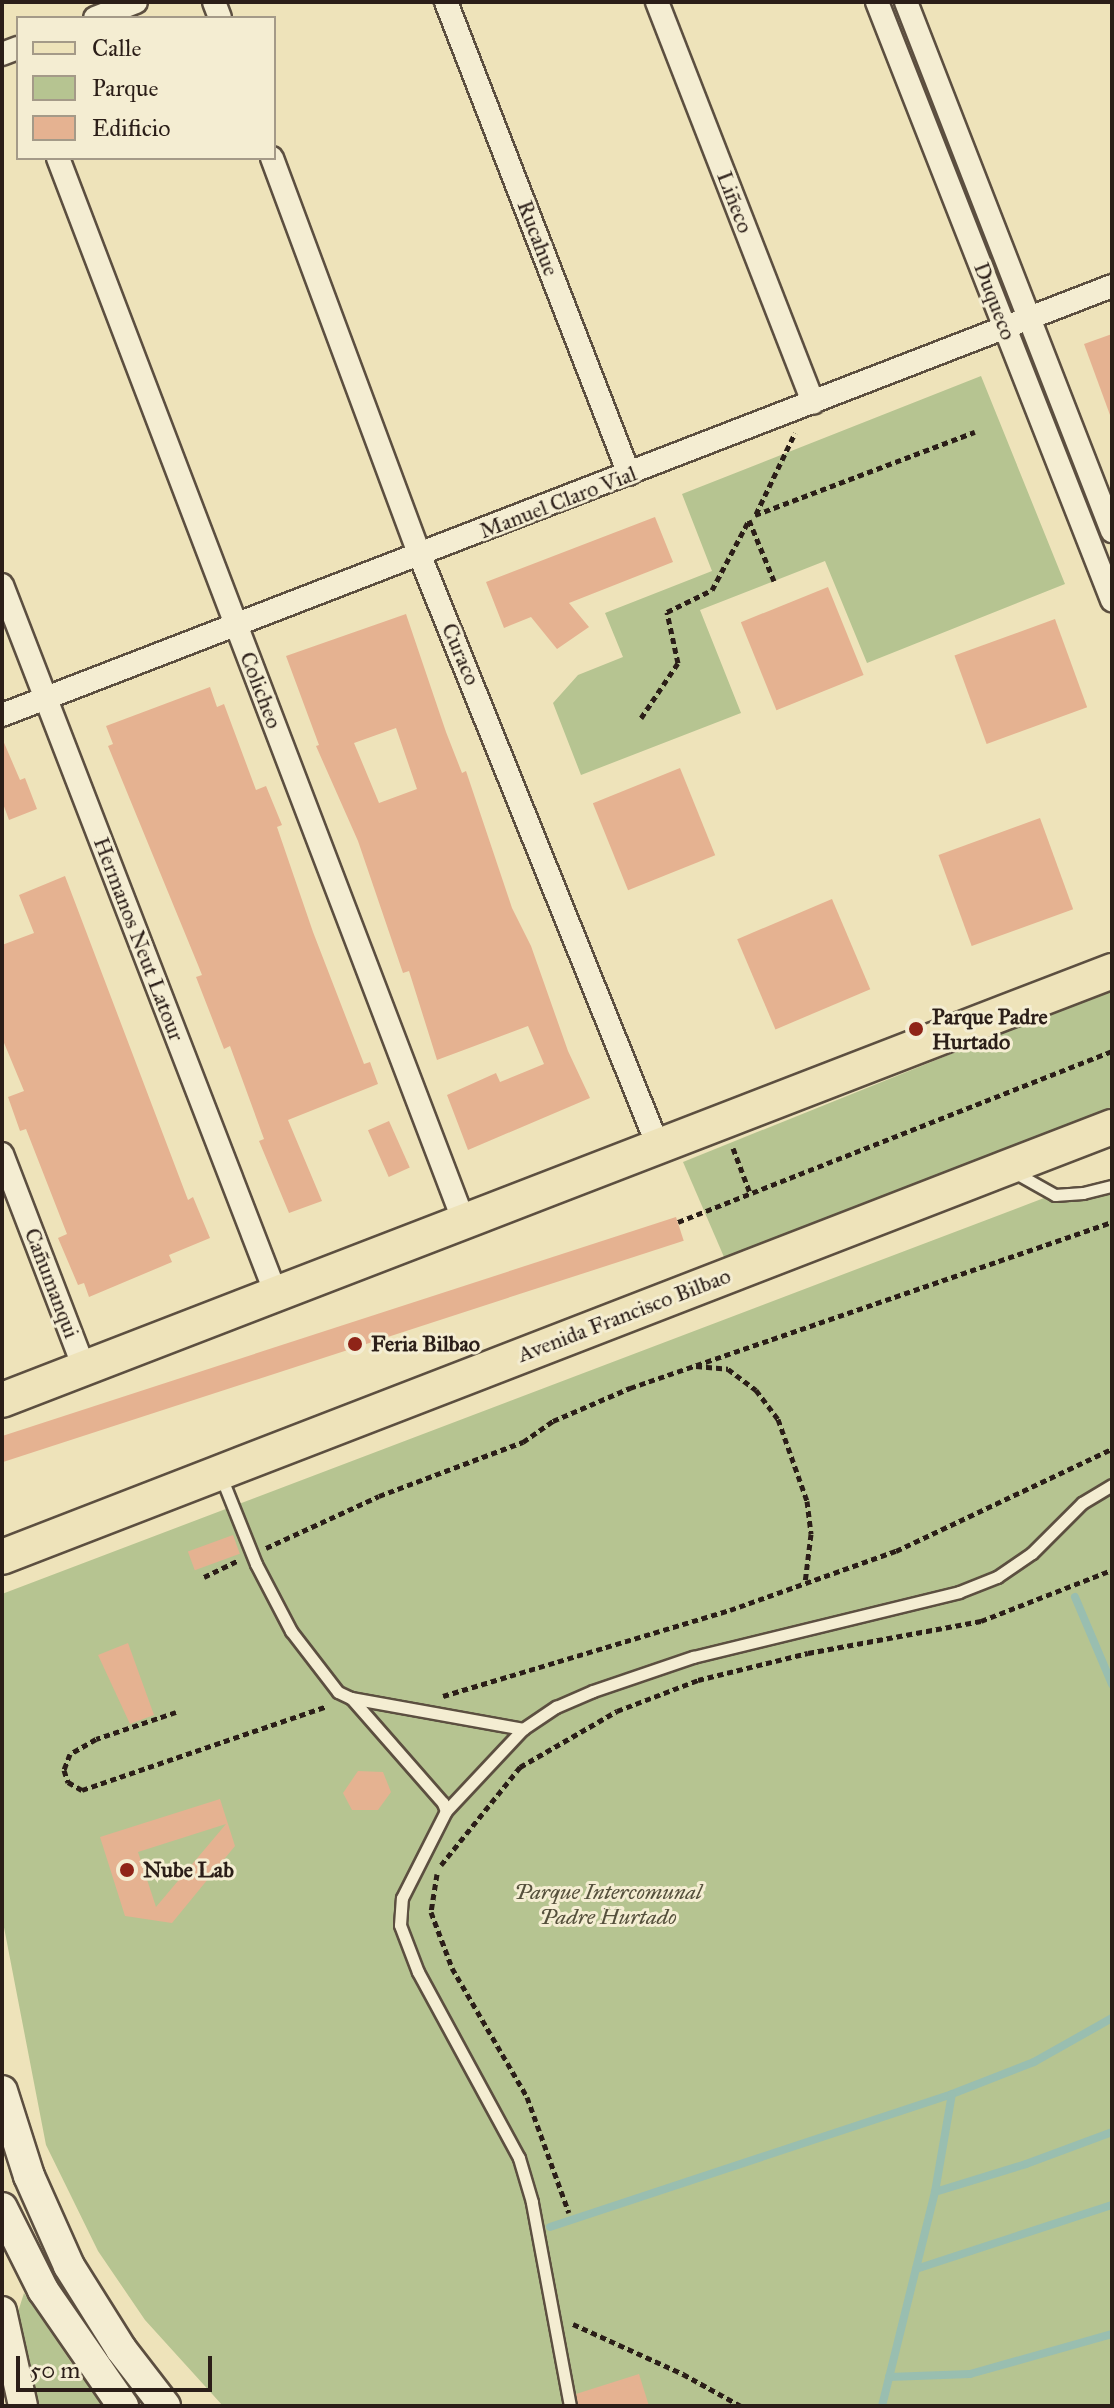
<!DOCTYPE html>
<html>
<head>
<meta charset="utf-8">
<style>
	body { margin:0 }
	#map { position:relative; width:1114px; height:2408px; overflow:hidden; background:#eee3ba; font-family:"IM FELL Great Primer",serif }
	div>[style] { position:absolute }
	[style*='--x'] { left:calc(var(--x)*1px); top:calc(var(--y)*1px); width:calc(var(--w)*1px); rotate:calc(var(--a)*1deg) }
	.green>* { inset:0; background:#b6c491 }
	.stream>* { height:8px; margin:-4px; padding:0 4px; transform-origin:4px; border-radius:4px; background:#99beb0 }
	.building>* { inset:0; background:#e5b291; transform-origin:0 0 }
	.path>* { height:5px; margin-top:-2.5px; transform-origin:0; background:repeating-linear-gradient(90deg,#2b1e18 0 6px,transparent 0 10px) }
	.roads { filter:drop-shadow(2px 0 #5c4f40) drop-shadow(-2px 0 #5c4f40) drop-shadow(0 2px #5c4f40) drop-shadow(0 -2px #5c4f40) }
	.service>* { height:11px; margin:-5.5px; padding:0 5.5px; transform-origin:5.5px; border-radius:5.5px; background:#f4edd2 }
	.minor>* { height:22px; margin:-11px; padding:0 11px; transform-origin:11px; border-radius:11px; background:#f4edd2 }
	.tertiary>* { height:28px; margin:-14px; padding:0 14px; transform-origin:14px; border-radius:14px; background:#f4edd2 }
	.secondary>* { height:30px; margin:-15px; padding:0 15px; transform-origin:15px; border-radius:15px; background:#f4edd2 }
	.primary>* { height:34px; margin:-17px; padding:0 17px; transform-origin:17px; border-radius:17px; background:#eee3ba }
	.dots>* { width:22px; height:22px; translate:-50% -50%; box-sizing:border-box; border:4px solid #f4edd2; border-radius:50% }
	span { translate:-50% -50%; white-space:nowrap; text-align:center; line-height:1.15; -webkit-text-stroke:6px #f4edd2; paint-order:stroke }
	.street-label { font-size:22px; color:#2b1e18 }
	.poi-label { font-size:22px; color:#2b1e18; font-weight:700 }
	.left { translate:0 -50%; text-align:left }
	.park-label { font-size:22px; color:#55503c; font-style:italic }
	.frame { position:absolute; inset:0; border:4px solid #2b1e18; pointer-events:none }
	.legend { position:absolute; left:16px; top:16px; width:260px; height:144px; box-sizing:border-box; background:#f4edd2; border:2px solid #a49a88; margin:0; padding:10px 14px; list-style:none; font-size:24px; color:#2b1e18 }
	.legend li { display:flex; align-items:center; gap:16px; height:40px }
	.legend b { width:40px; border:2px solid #a49a88 }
	.scale { position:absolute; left:16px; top:2356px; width:196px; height:36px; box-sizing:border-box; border:4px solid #2b1e18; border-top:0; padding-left:10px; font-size:24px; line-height:28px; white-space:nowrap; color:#2b1e18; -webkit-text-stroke:6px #f4edd2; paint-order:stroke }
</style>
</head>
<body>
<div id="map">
	<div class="green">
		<i style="clip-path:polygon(981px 376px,1065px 584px,867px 663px,825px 561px,700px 610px,741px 713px,581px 775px,553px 703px,578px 675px,623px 657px,605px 613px,712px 571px,682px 494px)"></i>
		<i style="clip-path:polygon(1112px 989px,1112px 1107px,724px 1257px,683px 1162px)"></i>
		<i style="clip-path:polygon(1112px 1189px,1112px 2406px,223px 2406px,145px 2320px,98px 2251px,46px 2145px,2px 1917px,2px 1594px,1044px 1198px,1060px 1202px)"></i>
		<i style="clip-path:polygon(24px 2293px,75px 2368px,110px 2406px,36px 2406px,17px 2315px)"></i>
	</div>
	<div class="stream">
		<i style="--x:1075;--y:1597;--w:95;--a:67"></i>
		<i style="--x:935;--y:2192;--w:95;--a:-17.1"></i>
		<i style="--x:1026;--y:2164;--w:92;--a:-20.4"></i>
		<i style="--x:550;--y:2227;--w:423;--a:-18.3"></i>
		<i style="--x:952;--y:2094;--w:88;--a:-21.3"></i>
		<i style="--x:1034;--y:2062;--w:90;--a:-29.4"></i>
		<i style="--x:916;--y:2269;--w:206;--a:-18.1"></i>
		<i style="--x:889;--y:2377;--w:81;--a:-2.1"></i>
		<i style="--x:970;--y:2374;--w:148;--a:-15.7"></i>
		<i style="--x:882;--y:2406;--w:220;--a:-76.1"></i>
		<i style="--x:935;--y:2192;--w:99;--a:-80.2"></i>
	</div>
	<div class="building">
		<i style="clip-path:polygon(1112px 334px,1112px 414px,1110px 415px,1084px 344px)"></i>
		<i style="clip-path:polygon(655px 517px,673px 562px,569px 603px,589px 627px,557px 649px,531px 617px,504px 628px,486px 582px)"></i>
		<i style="left:828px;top:587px;width:95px;height:94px;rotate:68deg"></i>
		<i style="clip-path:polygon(evenodd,406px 614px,446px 732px,462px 773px,466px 771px,512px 908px,531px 946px,568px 1051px,590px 1098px,468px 1150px,447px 1095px,496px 1073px,500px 1082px,544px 1064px,528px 1026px,437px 1060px,409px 971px,403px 973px,358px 841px,316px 746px,319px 745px,286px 656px,406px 614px,396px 728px,417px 789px,379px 803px,354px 743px,396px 728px)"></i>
		<i style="left:1055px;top:619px;width:94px;height:107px;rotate:70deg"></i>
		<i style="clip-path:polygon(210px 687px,217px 707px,224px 704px,256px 790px,266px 786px,282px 825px,277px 827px,313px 932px,364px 1064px,370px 1062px,378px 1084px,288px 1120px,322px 1201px,289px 1213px,259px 1141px,264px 1139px,230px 1046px,224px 1049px,196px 977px,202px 975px,198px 965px,108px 746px,113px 744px,106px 726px)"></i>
		<i style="clip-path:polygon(2px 738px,20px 780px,25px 778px,37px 809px,9px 820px,2px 801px)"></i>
		<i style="left:680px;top:768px;width:94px;height:94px;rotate:68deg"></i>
		<i style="left:1040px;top:818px;width:97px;height:108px;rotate:70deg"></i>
		<i style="clip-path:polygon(65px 876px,188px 1200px,193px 1197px,210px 1238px,169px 1255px,172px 1262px,89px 1297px,84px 1283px,78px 1285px,58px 1238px,67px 1234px,26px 1129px,20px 1131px,8px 1097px,24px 1091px,2px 1038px,2px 945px,34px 933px,19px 895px)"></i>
		<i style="left:832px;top:899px;width:98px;height:103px;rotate:67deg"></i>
		<i style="left:389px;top:1121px;width:51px;height:23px;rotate:66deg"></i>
		<i style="left:676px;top:1217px;width:25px;height:723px;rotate:72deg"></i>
		<i style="left:233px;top:1535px;width:20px;height:48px;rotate:70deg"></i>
		<i style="clip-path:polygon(128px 1643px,154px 1715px,130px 1724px,98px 1655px)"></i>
		<i style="clip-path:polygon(358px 1771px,383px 1772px,391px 1792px,378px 1810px,352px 1810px,343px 1793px)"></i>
		<i style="clip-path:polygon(evenodd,220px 1799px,235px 1846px,172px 1923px,125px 1916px,100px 1837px,220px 1799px,226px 1824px,156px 1907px,138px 1852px,226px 1824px)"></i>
		<i style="clip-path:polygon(639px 2374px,649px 2406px,578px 2406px,576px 2394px)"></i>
	</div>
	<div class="path">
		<i style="--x:756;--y:514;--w:90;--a:-64.3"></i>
		<i style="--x:755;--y:515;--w:235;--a:-20.7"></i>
		<i style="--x:749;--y:520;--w:66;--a:67.7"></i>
		<i style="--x:641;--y:718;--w:66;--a:-56.1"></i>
		<i style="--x:678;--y:663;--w:52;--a:-102.2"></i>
		<i style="--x:667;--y:612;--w:50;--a:-26.1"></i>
		<i style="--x:712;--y:590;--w:79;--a:-62.1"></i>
		<i style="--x:733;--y:1148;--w:48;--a:69.3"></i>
		<i style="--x:678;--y:1222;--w:466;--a:-21.5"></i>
		<i style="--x:696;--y:1366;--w:32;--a:5"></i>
		<i style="--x:728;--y:1369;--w:35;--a:37"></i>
		<i style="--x:756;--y:1390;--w:36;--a:53"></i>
		<i style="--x:778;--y:1419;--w:87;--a:70.5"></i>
		<i style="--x:807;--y:1501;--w:33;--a:83"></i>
		<i style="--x:811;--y:1534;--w:49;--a:97"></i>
		<i style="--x:266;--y:1548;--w:124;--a:-24.7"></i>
		<i style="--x:379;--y:1496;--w:154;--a:-20.6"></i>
		<i style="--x:523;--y:1442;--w:37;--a:-35"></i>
		<i style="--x:553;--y:1421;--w:84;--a:-23.2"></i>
		<i style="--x:630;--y:1388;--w:510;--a:-19"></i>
		<i style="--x:204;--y:1577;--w:39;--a:-26"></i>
		<i style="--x:443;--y:1696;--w:300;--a:-16.7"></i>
		<i style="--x:730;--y:1610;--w:176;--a:-19.6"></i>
		<i style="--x:896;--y:1551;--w:239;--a:-25.3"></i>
		<i style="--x:176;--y:1712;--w:84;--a:161.4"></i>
		<i style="--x:96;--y:1739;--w:30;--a:150"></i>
		<i style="--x:70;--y:1754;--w:17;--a:111"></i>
		<i style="--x:64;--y:1770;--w:13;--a:72"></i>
		<i style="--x:68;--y:1782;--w:16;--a:30"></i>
		<i style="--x:82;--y:1790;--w:259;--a:-18.9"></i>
		<i style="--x:441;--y:1865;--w:126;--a:-51.1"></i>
		<i style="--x:520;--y:1767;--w:112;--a:-30"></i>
		<i style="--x:617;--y:1711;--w:87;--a:-20.9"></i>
		<i style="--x:698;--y:1680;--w:113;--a:-13.8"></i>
		<i style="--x:808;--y:1653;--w:176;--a:-10.5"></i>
		<i style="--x:981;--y:1621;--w:141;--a:-21.3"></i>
		<i style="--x:437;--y:1874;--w:38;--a:99"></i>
		<i style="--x:431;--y:1912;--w:60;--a:69.4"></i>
		<i style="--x:452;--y:1968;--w:149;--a:59.8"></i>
		<i style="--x:527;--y:2097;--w:123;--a:70.1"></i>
		<i style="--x:573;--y:2324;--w:121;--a:24.4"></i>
		<i style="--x:683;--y:2374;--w:66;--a:28.9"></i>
	</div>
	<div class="roads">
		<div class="service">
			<i style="--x:1014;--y:1172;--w:47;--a:29.3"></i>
			<i style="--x:1055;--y:1195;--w:28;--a:-4"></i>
			<i style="--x:1083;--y:1193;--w:30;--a:-14"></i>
			<i style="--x:220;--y:1474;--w:97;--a:68.2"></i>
			<i style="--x:256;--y:1564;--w:76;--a:62.4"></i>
			<i style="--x:291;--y:1631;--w:77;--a:52.4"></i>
			<i style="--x:338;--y:1692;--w:14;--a:25"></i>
			<i style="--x:446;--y:1811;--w:112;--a:-46.8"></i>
			<i style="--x:570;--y:2406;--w:208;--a:-100.6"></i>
			<i style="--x:532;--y:2202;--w:46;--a:-106.5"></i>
			<i style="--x:519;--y:2158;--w:212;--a:-118.5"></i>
			<i style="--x:418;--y:1972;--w:50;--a:-111"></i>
			<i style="--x:400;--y:1925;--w:27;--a:-86"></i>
			<i style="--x:402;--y:1898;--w:97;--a:-63.2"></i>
			<i style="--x:446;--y:1811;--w:9;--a:-111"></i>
			<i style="--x:443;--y:1803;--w:140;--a:-131.2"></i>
			<i style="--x:351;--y:1698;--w:175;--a:10.2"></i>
			<i style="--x:523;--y:1729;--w:40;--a:-34"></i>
			<i style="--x:556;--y:1707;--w:40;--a:-23.4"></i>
			<i style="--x:593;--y:1691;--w:106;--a:-18.8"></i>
			<i style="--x:693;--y:1657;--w:274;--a:-13.7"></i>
			<i style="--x:959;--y:1592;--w:41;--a:-21.5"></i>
			<i style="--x:997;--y:1577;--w:42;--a:-34.4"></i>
			<i style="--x:1032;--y:1553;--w:71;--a:-45"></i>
			<i style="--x:1082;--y:1503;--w:35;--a:-31"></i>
		</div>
		<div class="minor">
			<i style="--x:214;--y:2;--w:17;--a:69"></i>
			<i style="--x:446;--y:2;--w:506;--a:68.81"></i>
			<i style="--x:657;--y:2;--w:430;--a:68.7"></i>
			<i style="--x:877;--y:2;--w:643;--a:68.55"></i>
			<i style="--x:906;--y:2;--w:568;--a:68.72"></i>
			<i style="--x:95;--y:18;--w:44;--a:-21.3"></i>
			<i style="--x:2;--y:54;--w:17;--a:-21"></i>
			<i style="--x:58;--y:158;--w:1139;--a:69.11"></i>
			<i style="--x:272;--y:158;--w:425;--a:69.6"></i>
			<i style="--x:420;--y:556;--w:636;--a:68.03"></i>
			<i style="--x:2;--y:585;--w:760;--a:68.87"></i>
			<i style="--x:2;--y:715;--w:1190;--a:-21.13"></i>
			<i style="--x:2;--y:1154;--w:229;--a:69"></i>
		</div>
		<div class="tertiary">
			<i style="--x:2;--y:2311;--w:97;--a:77.5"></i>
		</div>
		<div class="secondary">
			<i style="--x:2;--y:2091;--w:89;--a:72.4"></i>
			<i style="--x:29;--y:2176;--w:98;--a:66"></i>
			<i style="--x:69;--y:2266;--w:98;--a:57.9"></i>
			<i style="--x:121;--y:2349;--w:72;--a:52.3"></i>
			<i style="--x:2;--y:2208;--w:92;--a:63.4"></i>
			<i style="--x:43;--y:2290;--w:141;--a:55.4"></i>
		</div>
		<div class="primary">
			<i style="--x:2;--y:1400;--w:1190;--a:-21.13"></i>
			<i style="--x:2;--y:1557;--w:1190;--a:-21.18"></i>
		</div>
	</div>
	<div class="dots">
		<i style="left:916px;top:1029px;background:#8f2418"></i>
		<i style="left:355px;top:1344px;background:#8f2418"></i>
		<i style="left:127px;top:1870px;background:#8f2418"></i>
	</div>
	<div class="street-label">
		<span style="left:735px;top:202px;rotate:69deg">Liñeco</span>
		<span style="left:538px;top:238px;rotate:69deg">Rucahue</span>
		<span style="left:995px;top:301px;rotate:69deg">Duqueco</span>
		<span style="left:558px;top:502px;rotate:-21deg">Manuel Claro Vial</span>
		<span style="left:461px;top:654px;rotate:67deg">Curaco</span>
		<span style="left:261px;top:690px;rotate:69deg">Colicheo</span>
		<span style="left:139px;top:939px;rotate:69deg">Hermanos Neut Latour</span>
		<span style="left:52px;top:1283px;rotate:69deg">Cañumanqui</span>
		<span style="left:624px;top:1315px;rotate:-21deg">Avenida Francisco Bilbao</span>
	</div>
	<div class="poi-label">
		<span class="left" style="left:932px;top:1029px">Parque Padre<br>Hurtado</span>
		<span class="left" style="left:371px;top:1344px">Feria Bilbao</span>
		<span class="left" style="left:143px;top:1870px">Nube Lab</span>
	</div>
	<div class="park-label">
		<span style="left:608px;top:1904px">Parque Intercomunal<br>Padre Hurtado</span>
	</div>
	<div class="frame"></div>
	<ul class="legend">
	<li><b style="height:10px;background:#eee3ba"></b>Calle</li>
	<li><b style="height:22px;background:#b6c491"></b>Parque</li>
	<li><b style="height:22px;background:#e5b291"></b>Edificio</li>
	</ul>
	<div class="scale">50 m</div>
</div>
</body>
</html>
